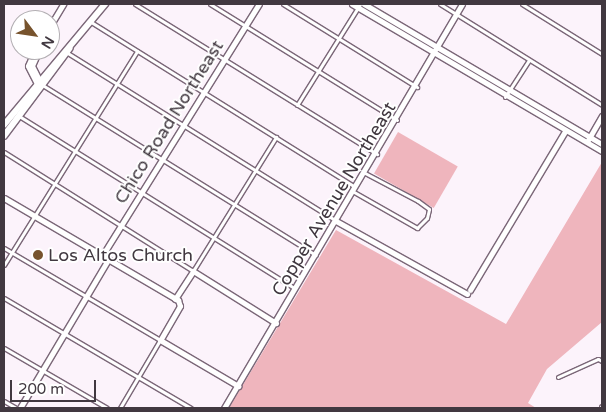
<!DOCTYPE html>
<html>
<head>
<meta charset="utf-8">
<style>
	body { margin:0 }
	#map { position:relative; width:606px; height:412px; overflow:hidden; background:#fcf3fb; font-family:"Varela Round",sans-serif }
	div>[style] { position:absolute }
	[style*='--x'] { left:calc(var(--x)*1px); top:calc(var(--y)*1px); width:calc(var(--w)*1px); rotate:calc(var(--a)*1deg) }
	.green>* { inset:0; background:#efb5bd; transform-origin:0 0 }
	.roads { filter:drop-shadow(1px 0 #7b6778) drop-shadow(-1px 0 #7b6778) drop-shadow(0 1px #7b6778) drop-shadow(0 -1px #7b6778) }
	.street>* { height:3px; margin:-1.5px; padding:0 1.5px; transform-origin:1.5px; border-radius:1.5px; background:#fff }
	.secondary>* { height:5px; margin:-2.5px; padding:0 2.5px; transform-origin:2.5px; border-radius:2.5px; background:#fff }
	.primary>* { height:5.5px; margin:-2.75px; padding:0 2.75px; transform-origin:2.75px; border-radius:2.75px; background:#fff }
	.dots>* { width:14px; height:14px; translate:-50% -50%; box-sizing:border-box; border:2px solid #fff; border-radius:50% }
	span { translate:-50% -50%; white-space:nowrap; text-align:center; line-height:1.15; -webkit-text-stroke:4px #fff; paint-order:stroke }
	.street-label { font-size:18px; color:#413840 }
	.poi-label { font-size:18px; color:#413840 }
	.left { translate:0 -50%; text-align:left }
	.frame { position:absolute; inset:0; border:5px solid #413840; pointer-events:none }
	.north { position:absolute; left:10px; top:10px; width:50px; height:50px; box-sizing:border-box; background:#fff; border:1px solid #b3afb3; border-radius:50%; rotate:121deg; font-size:14px; font-weight:700; line-height:20px; text-align:center; color:#413840 }
	.north::after { content:''; display:block; margin:auto; width:18px; height:22px; background:#77532d; clip-path:polygon(50% 0,100% 100%,50% 72%,0 100%) }
	.scale { position:absolute; left:10px; top:380px; width:86px; height:22px; box-sizing:border-box; border:2px solid #413840; border-top:0; padding-left:6px; font-size:15px; line-height:18px; white-space:nowrap; color:#413840; -webkit-text-stroke:4px #fff; paint-order:stroke }
</style>
</head>
<body>
<div id="map">
	<div class="green">
		<i style="left:398px;top:132px;width:69px;height:48px;rotate:30deg"></i>
		<i style="clip-path:polygon(602px 162px,602px 322px,547px 369px,528px 403px,536px 408px,229px 408px,336px 230px,506px 324px)"></i>
	</div>
	<div class="roads">
		<div class="street">
			<i style="--x:135;--y:4;--w:285;--a:31.8"></i>
			<i style="--x:210;--y:4;--w:220;--a:31.8"></i>
			<i style="--x:283;--y:4;--w:158;--a:31.8"></i>
			<i style="--x:440;--y:4;--w:191;--a:31.9"></i>
			<i style="--x:522;--y:4;--w:94;--a:32"></i>
			<i style="--x:91;--y:22;--w:311;--a:32"></i>
			<i style="--x:66;--y:52;--w:319;--a:32"></i>
			<i style="--x:44;--y:86;--w:320;--a:31.9"></i>
			<i style="--x:505;--y:97;--w:44;--a:-57"></i>
			<i style="--x:297;--y:105;--w:119;--a:-58"></i>
			<i style="--x:19;--y:116;--w:324;--a:32"></i>
			<i style="--x:4;--y:152;--w:223;--a:32.2"></i>
			<i style="--x:193;--y:271;--w:158;--a:-58.2"></i>
			<i style="--x:354;--y:192;--w:73;--a:29.7"></i>
			<i style="--x:417;--y:228;--w:14;--a:-45"></i>
			<i style="--x:427;--y:218;--w:9;--a:-77"></i>
			<i style="--x:429;--y:209;--w:14;--a:-144"></i>
			<i style="--x:418;--y:201;--w:60;--a:-152.2"></i>
			<i style="--x:4;--y:248;--w:181;--a:30.5"></i>
			<i style="--x:160;--y:340;--w:79;--a:120.5"></i>
			<i style="--x:4;--y:265;--w:252;--a:-58.1"></i>
			<i style="--x:4;--y:298;--w:217;--a:30.5"></i>
			<i style="--x:4;--y:348;--w:119;--a:30.2"></i>
			<i style="--x:558;--y:377;--w:44;--a:-24.2"></i>
			<i style="--x:598;--y:359;--w:4;--a:27"></i>
			<i style="--x:4;--y:401;--w:14;--a:30"></i>
		</div>
		<div class="secondary">
			<i style="--x:352;--y:4;--w:290;--a:30.5"></i>
			<i style="--x:364;--y:4;--w:276;--a:30.5"></i>
			<i style="--x:50;--y:26;--w:26;--a:-59"></i>
			<i style="--x:35;--y:50;--w:17;--a:114"></i>
			<i style="--x:28;--y:66;--w:22;--a:63"></i>
			<i style="--x:39;--y:50;--w:17;--a:114"></i>
			<i style="--x:32;--y:66;--w:20;--a:63"></i>
			<i style="--x:588;--y:140;--w:28;--a:-60"></i>
			<i style="--x:4;--y:198;--w:202;--a:30.4"></i>
			<i style="--x:178;--y:300;--w:6;--a:72"></i>
			<i style="--x:180;--y:306;--w:39;--a:120"></i>
			<i style="--x:160;--y:340;--w:91;--a:30.5"></i>
			<i style="--x:336;--y:221;--w:150;--a:29.1"></i>
			<i style="--x:102;--y:256;--w:297;--a:-58.1"></i>
			<i style="--x:470;--y:290;--w:185;--a:-59.1"></i>
			<i style="--x:175;--y:299;--w:33;--a:-57"></i>
			<i style="--x:193;--y:271;--w:98;--a:32.1"></i>
			<i style="--x:20;--y:408;--w:172;--a:-59.3"></i>
			<i style="--x:224;--y:408;--w:469;--a:-59.5"></i>
			<i style="--x:602;--y:408;--w:1;--a:-90"></i>
		</div>
		<div class="primary">
			<i style="--x:4;--y:125;--w:158;--a:-50.1"></i>
			<i style="--x:4;--y:136;--w:109;--a:-53.2"></i>
		</div>
	</div>
	<div class="dots">
		<i style="left:38px;top:255px;background:#77532d"></i>
	</div>
	<div class="street-label">
		<span style="left:169px;top:122px;rotate:-58deg">Chico Road Northeast</span>
		<span style="left:334px;top:199px;rotate:-59deg">Copper Avenue Northeast</span>
	</div>
	<div class="poi-label">
		<span class="left" style="left:48px;top:255px">Los Altos Church</span>
	</div>
	<div class="frame"></div>
	<div class="north">N</div>
	<div class="scale">200 m</div>
</div>
</body>
</html>
